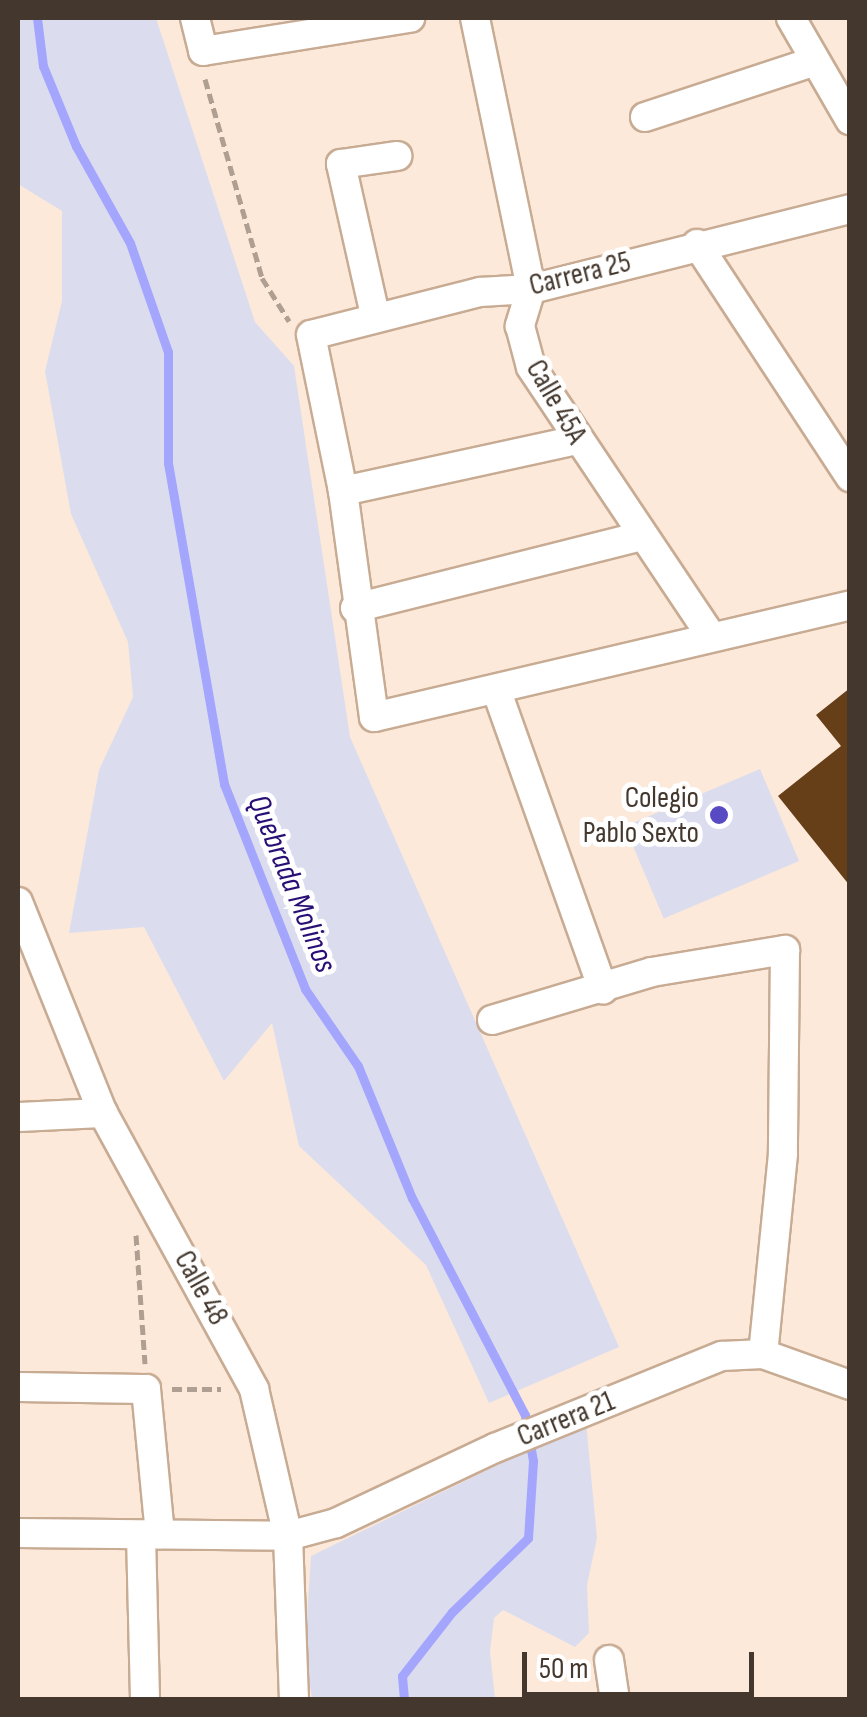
<!DOCTYPE html>
<html>
<head>
<meta charset="utf-8">
<style>
	body { margin:0 }
	#map { position:relative; width:867px; height:1717px; overflow:hidden; background:#fce9da; font-family:"Sofia Sans Condensed",sans-serif }
	div>[style] { position:absolute }
	[style*='--x'] { left:calc(var(--x)*1px); top:calc(var(--y)*1px); width:calc(var(--w)*1px); rotate:calc(var(--a)*1deg) }
	.green>* { inset:0; background:#dbddef; transform-origin:0 0 }
	.stream>* { height:9px; margin:-4.5px; padding:0 4.5px; transform-origin:4.5px; border-radius:4.5px; background:#a4a5fd }
	.building>* { inset:0; background:#663f18 }
	.path>* { height:5px; margin-top:-2.5px; transform-origin:0; background:repeating-linear-gradient(90deg,#af9f92 0 10px,transparent 0 15px) }
	.roads { filter:drop-shadow(2px 0 #c8ab93) drop-shadow(-2px 0 #c8ab93) drop-shadow(0 2px #c8ab93) drop-shadow(0 -2px #c8ab93) }
	.minor>* { height:28px; margin:-14px; padding:0 14px; transform-origin:14px; border-radius:14px; background:#fff }
	.dots>* { width:28px; height:28px; translate:-50% -50%; box-sizing:border-box; border:5px solid #fff; border-radius:50% }
	span { translate:-50% -50%; white-space:nowrap; text-align:center; line-height:1.15; -webkit-text-stroke:10px #fff; paint-order:stroke }
	.street-label { font-size:30px; color:#44382e }
	.poi-label { font-size:30px; color:#44382e }
	.right { translate:-100% -50%; text-align:right }
	.water-label { font-size:32px; color:#290f75; font-style:italic }
	.frame { position:absolute; inset:0; border:20px solid #44382e; pointer-events:none }
	.scale { position:absolute; left:522px; top:1652px; width:232px; height:45px; box-sizing:border-box; border:5px solid #44382e; border-top:0; padding-left:12px; font-size:30px; line-height:35px; white-space:nowrap; color:#44382e; -webkit-text-stroke:8px #fff; paint-order:stroke }
</style>
</head>
<body>
<div id="map">
	<div class="green">
		<i style="clip-path:polygon(18px 18px,156px 18px,255px 322px,294px 366px,350px 737px,619px 1347px,489px 1403px,426px 1265px,299px 1146px,272px 1023px,224px 1081px,144px 927px,69px 933px,99px 770px,133px 697px,128px 642px,71px 514px,45px 371px,62px 301px,62px 211px,18px 184px)"></i>
		<i style="left:760px;top:769px;width:100px;height:147px;rotate:67deg"></i>
		<i style="clip-path:polygon(586px 1422px,597px 1538px,587px 1585px,589px 1633px,575px 1647px,503px 1610px,494px 1618px,490px 1651px,495px 1699px,312px 1699px,305px 1649px,311px 1556px)"></i>
	</div>
	<div class="stream">
		<i style="--x:37;--y:18;--w:48;--a:82.9"></i>
		<i style="--x:43;--y:66;--w:87;--a:67.6"></i>
		<i style="--x:76;--y:146;--w:111;--a:60.9"></i>
		<i style="--x:130;--y:243;--w:115;--a:70.8"></i>
		<i style="--x:168;--y:352;--w:111;--a:90"></i>
		<i style="--x:168;--y:463;--w:326;--a:80.1"></i>
		<i style="--x:224;--y:784;--w:220;--a:68.4"></i>
		<i style="--x:305;--y:989;--w:93;--a:55.5"></i>
		<i style="--x:358;--y:1066;--w:143;--a:67.8"></i>
		<i style="--x:412;--y:1198;--w:245;--a:62.5"></i>
		<i style="--x:525;--y:1415;--w:47;--a:80.1"></i>
		<i style="--x:533;--y:1461;--w:77;--a:93.7"></i>
		<i style="--x:528;--y:1538;--w:106;--a:135.8"></i>
		<i style="--x:452;--y:1612;--w:81;--a:128"></i>
		<i style="--x:402;--y:1676;--w:24;--a:85"></i>
	</div>
	<div class="building">
		<i style="clip-path:polygon(850px 688px,850px 886px,778px 796px,841px 746px,816px 715px)"></i>
	</div>
	<div class="path">
		<i style="--x:205;--y:79;--w:207;--a:74"></i>
		<i style="--x:262;--y:278;--w:51;--a:57.9"></i>
		<i style="--x:136;--y:1235;--w:129;--a:86"></i>
		<i style="--x:172;--y:1389;--w:49;--a:0"></i>
	</div>
	<div class="roads">
		<div class="minor">
			<i style="--x:195;--y:18;--w:34;--a:76"></i>
			<i style="--x:203;--y:51;--w:210;--a:-9.1"></i>
			<i style="--x:475;--y:18;--w:277;--a:78.3"></i>
			<i style="--x:531;--y:289;--w:39;--a:107"></i>
			<i style="--x:520;--y:326;--w:42;--a:75"></i>
			<i style="--x:531;--y:367;--w:324;--a:56.2"></i>
			<i style="--x:791;--y:18;--w:118;--a:60"></i>
			<i style="--x:645;--y:117;--w:179;--a:-18.2"></i>
			<i style="--x:850;--y:209;--w:329;--a:165.9"></i>
			<i style="--x:531;--y:289;--w:51;--a:176.6"></i>
			<i style="--x:480;--y:292;--w:174;--a:165.7"></i>
			<i style="--x:311;--y:335;--w:159;--a:78.4"></i>
			<i style="--x:343;--y:491;--w:228;--a:82.2"></i>
			<i style="--x:374;--y:717;--w:489;--a:-13.2"></i>
			<i style="--x:697;--y:244;--w:279;--a:56.7"></i>
			<i style="--x:375;--y:315;--w:155;--a:-102.7"></i>
			<i style="--x:341;--y:164;--w:57;--a:-8.1"></i>
			<i style="--x:343;--y:491;--w:239;--a:-12.3"></i>
			<i style="--x:355;--y:608;--w:296;--a:-14.1"></i>
			<i style="--x:496;--y:689;--w:319;--a:70.4"></i>
			<i style="--x:18;--y:902;--w:227;--a:68.1"></i>
			<i style="--x:103;--y:1113;--w:315;--a:61.3"></i>
			<i style="--x:254;--y:1389;--w:151;--a:77"></i>
			<i style="--x:288;--y:1536;--w:164;--a:87.9"></i>
			<i style="--x:492;--y:1020;--w:167;--a:-16.7"></i>
			<i style="--x:652;--y:972;--w:135;--a:-9.4"></i>
			<i style="--x:785;--y:950;--w:204;--a:90.6"></i>
			<i style="--x:783;--y:1154;--w:201;--a:95.7"></i>
			<i style="--x:18;--y:1117;--w:85;--a:-2.7"></i>
			<i style="--x:18;--y:1387;--w:128;--a:0.9"></i>
			<i style="--x:146;--y:1389;--w:146;--a:84.5"></i>
			<i style="--x:18;--y:1533;--w:270;--a:0.6"></i>
			<i style="--x:288;--y:1536;--w:50;--a:-15.2"></i>
			<i style="--x:336;--y:1523;--w:176;--a:-25.3"></i>
			<i style="--x:495;--y:1448;--w:245;--a:-22.1"></i>
			<i style="--x:722;--y:1356;--w:41;--a:-2.8"></i>
			<i style="--x:763;--y:1354;--w:92;--a:19.6"></i>
			<i style="--x:141;--y:1535;--w:165;--a:88.6"></i>
			<i style="--x:609;--y:1660;--w:40;--a:81.5"></i>
		</div>
	</div>
	<div class="dots">
		<i style="left:719px;top:815px;background:#574ac2"></i>
	</div>
	<div class="street-label">
		<span style="left:580px;top:274px;rotate:-14deg">Carrera 25</span>
		<span style="left:556px;top:402px;rotate:60deg">Calle 45A</span>
		<span style="left:201px;top:1288px;rotate:61deg">Calle 48</span>
		<span style="left:566px;top:1419px;rotate:-22deg">Carrera 21</span>
	</div>
	<div class="poi-label">
		<span class="right" style="left:699px;top:815px">Colegio<br>Pablo Sexto</span>
	</div>
	<div class="water-label">
		<span style="left:291px;top:884px;rotate:68deg">Quebrada Molinos</span>
	</div>
	<div class="frame"></div>
	<div class="scale">50 m</div>
</div>
</body>
</html>
